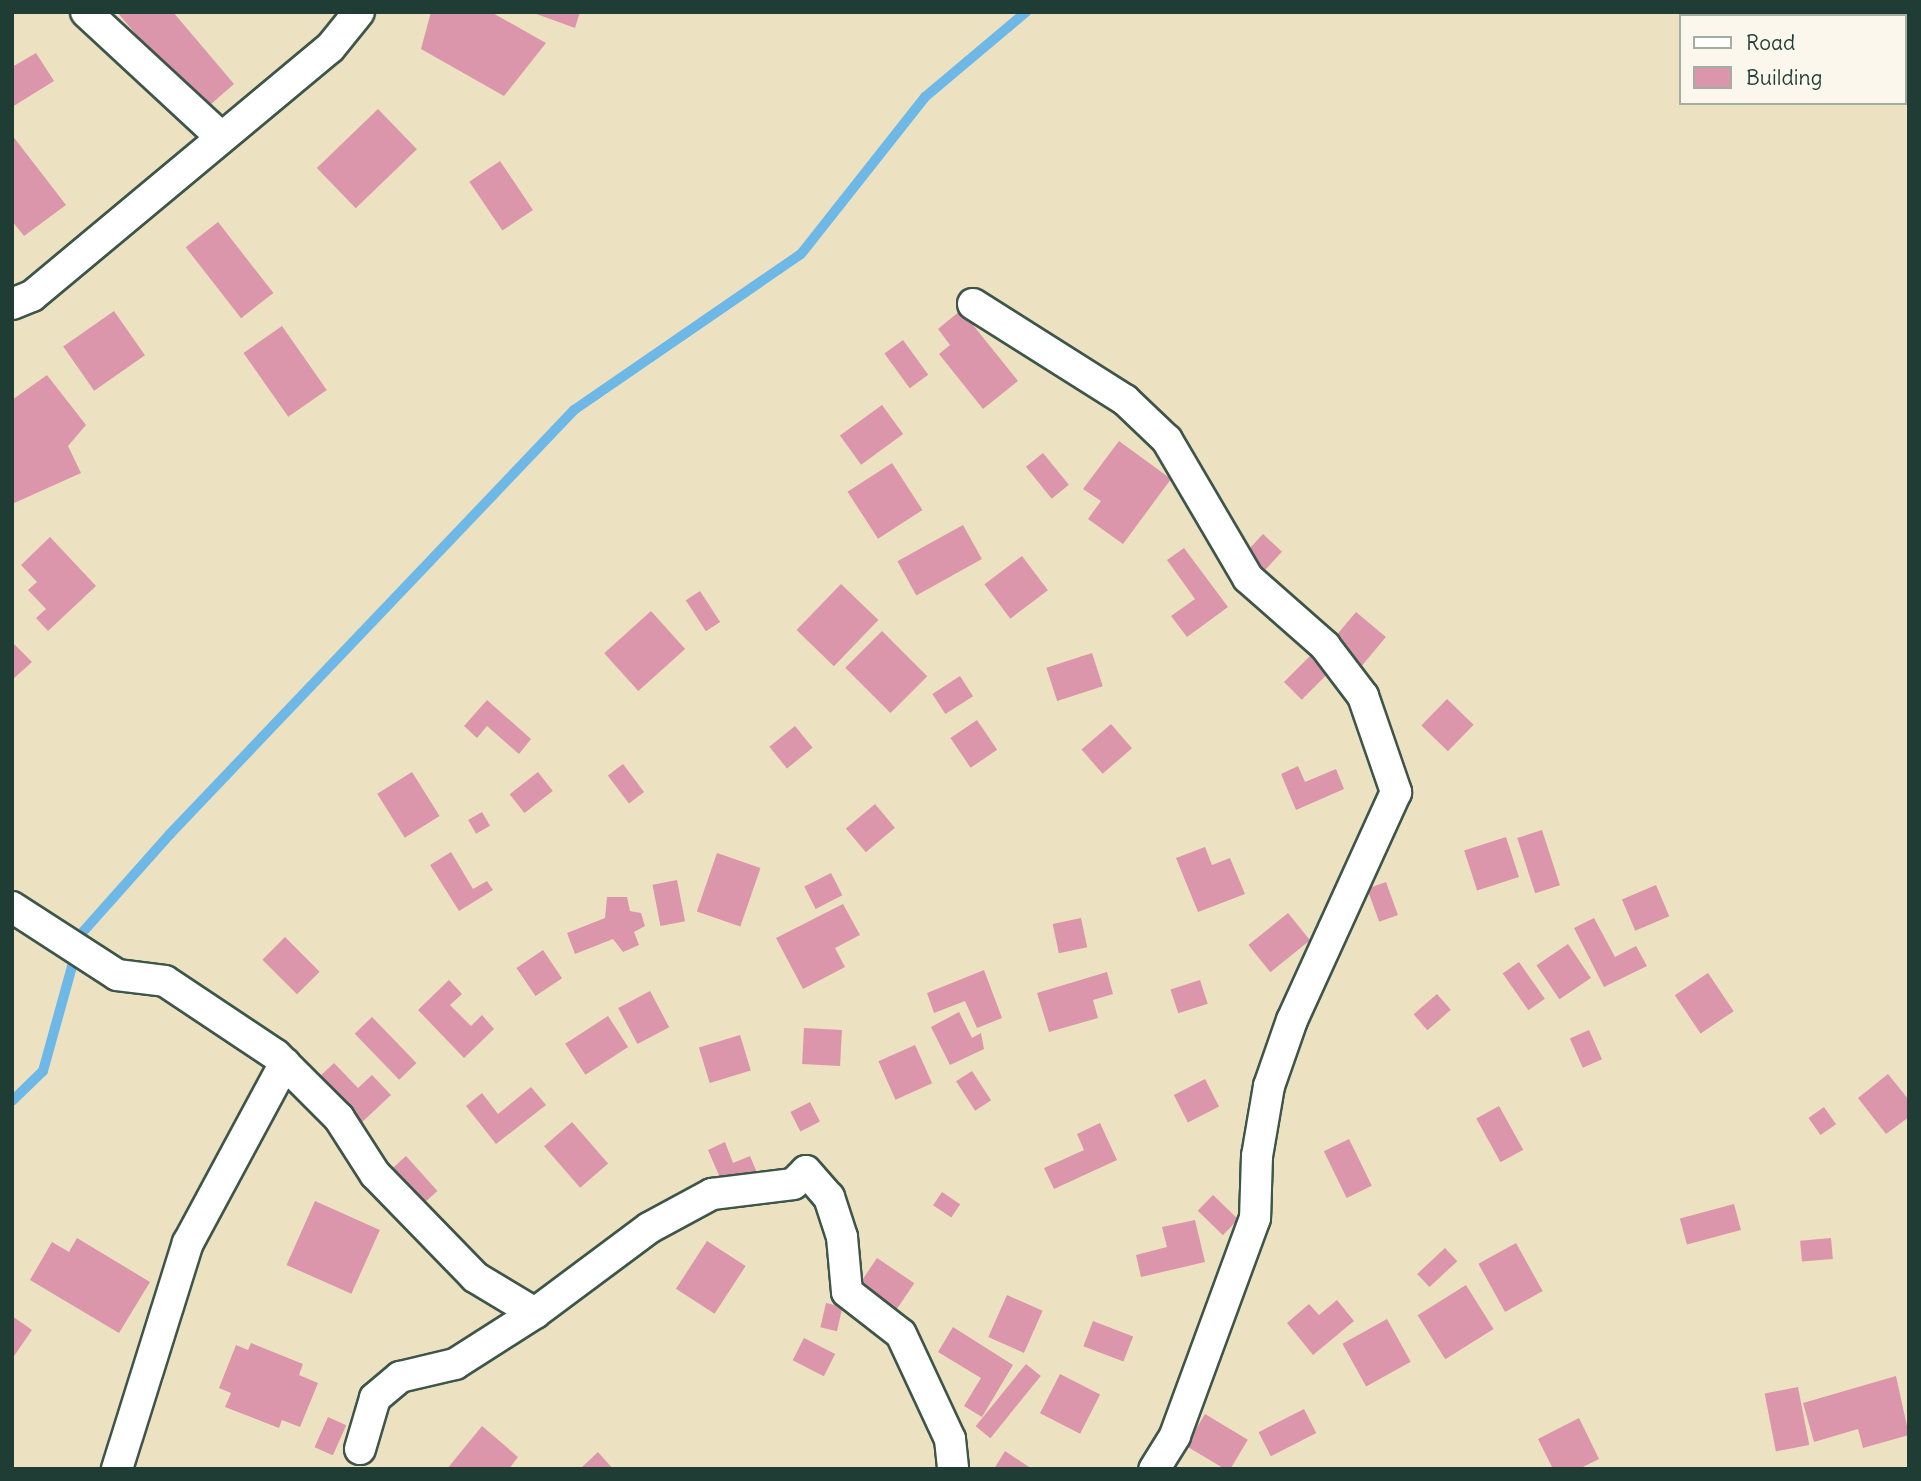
<!DOCTYPE html>
<html>
<head>
<meta charset="utf-8">
<style>
	body { margin:0 }
	#map { position:relative; width:1921px; height:1481px; overflow:hidden; background:#ece2c1; font-family:Delius,sans-serif }
	div>[style] { position:absolute }
	[style*='--x'] { left:calc(var(--x)*1px); top:calc(var(--y)*1px); width:calc(var(--w)*1px); rotate:calc(var(--a)*1deg) }
	.stream>* { height:10px; margin:-5px; padding:0 5px; transform-origin:5px; border-radius:5px; background:#6db8e6 }
	.building>* { inset:0; background:#db96ab; transform-origin:0 0 }
	.roads { filter:drop-shadow(2px 0 #3e5649) drop-shadow(-2px 0 #3e5649) drop-shadow(0 2px #3e5649) drop-shadow(0 -2px #3e5649) }
	.minor>* { height:30px; margin:-15px; padding:0 15px; transform-origin:15px; border-radius:15px; background:#fff }
	span { translate:-50% -50%; white-space:nowrap; text-align:center; line-height:1.15; -webkit-text-stroke:5px #fbf7ec; paint-order:stroke }
	.frame { position:absolute; inset:0; border:14px solid #1f3d34; pointer-events:none }
	.legend { position:absolute; left:1679px; top:14px; width:228px; height:91px; box-sizing:border-box; background:#fbf7ec; border:2px solid #a3ada2; margin:0; padding:9px 12px; list-style:none; font-size:21px; color:#1f3d34 }
	.legend li { display:flex; align-items:center; gap:14px; height:35px }
	.legend b { width:35px; border:2px solid #a3ada2 }
</style>
</head>
<body>
<div id="map">
	<div class="stream">
		<i style="--x:12;--y:1101;--w:43;--a:-44.1"></i>
		<i style="--x:43;--y:1071;--w:142;--a:-74.5"></i>
		<i style="--x:81;--y:934;--w:134;--a:-48.3"></i>
		<i style="--x:170;--y:834;--w:586;--a:-46.38"></i>
		<i style="--x:574;--y:410;--w:275;--a:-34.5"></i>
		<i style="--x:801;--y:254;--w:200;--a:-51.7"></i>
		<i style="--x:925;--y:97;--w:132;--a:-40.1"></i>
	</div>
	<div class="building">
		<i style="clip-path:polygon(117px 12px,173px 12px,234px 84px,202px 112px)"></i>
		<i style="clip-path:polygon(431px 12px,491px 12px,546px 43px,504px 96px,421px 49px)"></i>
		<i style="clip-path:polygon(531px 12px,580px 12px,575px 28px)"></i>
		<i style="clip-path:polygon(36px 53px,54px 81px,12px 107px,12px 67px)"></i>
		<i style="left:378px;top:109px;width:56px;height:85px;rotate:46deg"></i>
		<i style="clip-path:polygon(12px 135px,66px 205px,24px 236px,12px 221px)"></i>
		<i style="left:500px;top:161px;width:59px;height:37px;rotate:56deg"></i>
		<i style="left:218px;top:222px;width:90px;height:41px;rotate:52deg"></i>
		<i style="clip-path:polygon(961px 310px,1018px 381px,983px 409px,939px 354px,950px 345px,938px 329px)"></i>
		<i style="left:114px;top:311px;width:54px;height:62px;rotate:55deg"></i>
		<i style="left:282px;top:326px;width:78px;height:47px;rotate:55deg"></i>
		<i style="left:903px;top:340px;width:43px;height:23px;rotate:54deg"></i>
		<i style="clip-path:polygon(47px 375px,86px 425px,68px 446px,81px 473px,12px 504px,12px 400px)"></i>
		<i style="left:882px;top:405px;width:36px;height:52px;rotate:54deg"></i>
		<i style="clip-path:polygon(1119px 441px,1171px 479px,1123px 544px,1088px 519px,1101px 501px,1083px 489px)"></i>
		<i style="left:1043px;top:453px;width:41px;height:22px;rotate:51deg"></i>
		<i style="left:892px;top:463px;width:56px;height:53px;rotate:57deg"></i>
		<i style="left:963px;top:525px;width:39px;height:75px;rotate:61deg"></i>
		<i style="left:1263px;top:534px;width:26px;height:30px;rotate:43deg"></i>
		<i style="clip-path:polygon(50px 537px,96px 586px,48px 631px,36px 618px,46px 609px,28px 590px,37px 582px,21px 565px)"></i>
		<i style="clip-path:polygon(1184px 548px,1228px 607px,1187px 637px,1171px 616px,1195px 599px,1167px 560px)"></i>
		<i style="left:1022px;top:556px;width:43px;height:47px;rotate:53deg"></i>
		<i style="left:841px;top:584px;width:52px;height:64px;rotate:44deg"></i>
		<i style="left:700px;top:591px;width:37px;height:17px;rotate:57deg"></i>
		<i style="left:651px;top:611px;width:51px;height:63px;rotate:48deg"></i>
		<i style="left:1356px;top:612px;width:39px;height:37px;rotate:40deg"></i>
		<i style="left:882px;top:631px;width:64px;height:52px;rotate:45deg"></i>
		<i style="clip-path:polygon(12px 642px,32px 662px,12px 680px)"></i>
		<i style="left:1092px;top:653px;width:35px;height:48px;rotate:72deg"></i>
		<i style="left:1313px;top:653px;width:25px;height:41px;rotate:45deg"></i>
		<i style="left:960px;top:676px;width:24px;height:33px;rotate:57deg"></i>
		<i style="left:1447px;top:699px;width:37px;height:37px;rotate:44deg"></i>
		<i style="clip-path:polygon(487px 700px,531px 739px,519px 754px,487px 726px,477px 738px,464px 726px)"></i>
		<i style="left:977px;top:720px;width:36px;height:32px;rotate:56deg"></i>
		<i style="left:1111px;top:724px;width:32px;height:39px;rotate:49deg"></i>
		<i style="left:795px;top:726px;width:28px;height:33px;rotate:51deg"></i>
		<i style="left:623px;top:764px;width:35px;height:19px;rotate:53deg"></i>
		<i style="clip-path:polygon(1298px 766px,1305px 782px,1336px 769px,1344px 789px,1296px 810px,1281px 774px)"></i>
		<i style="left:412px;top:772px;width:52px;height:41px;rotate:58deg"></i>
		<i style="left:538px;top:772px;width:24px;height:36px;rotate:52deg"></i>
		<i style="left:875px;top:804px;width:31px;height:38px;rotate:50deg"></i>
		<i style="left:482px;top:812px;width:16px;height:16px;rotate:60deg"></i>
		<i style="left:1542px;top:830px;width:58px;height:26px;rotate:72deg"></i>
		<i style="left:1506px;top:837px;width:42px;height:44px;rotate:72deg"></i>
		<i style="clip-path:polygon(1205px 847px,1212px 865px,1230px 858px,1245px 894px,1198px 912px,1176px 858px)"></i>
		<i style="clip-path:polygon(451px 852px,473px 889px,487px 881px,493px 890px,459px 911px,430px 865px)"></i>
		<i style="left:717px;top:853px;width:46px;height:62px;rotate:19deg"></i>
		<i style="left:831px;top:873px;width:25px;height:30px;rotate:63deg"></i>
		<i style="left:677px;top:880px;width:42px;height:25px;rotate:79deg"></i>
		<i style="left:1386px;top:882px;width:35px;height:20px;rotate:70deg"></i>
		<i style="left:1656px;top:885px;width:34px;height:37px;rotate:67deg"></i>
		<i style="clip-path:polygon(607px 897px,627px 897px,630px 911px,641px 913px,645px 926px,634px 932px,639px 945px,623px 952px,613px 939px,575px 954px,567px 933px,605px 918px)"></i>
		<i style="clip-path:polygon(843px 904px,860px 935px,835px 948px,845px 967px,803px 989px,776px 938px)"></i>
		<i style="left:1288px;top:913px;width:35px;height:51px;rotate:51deg"></i>
		<i style="left:1081px;top:918px;width:30px;height:29px;rotate:78deg"></i>
		<i style="clip-path:polygon(1594px 918px,1615px 957px,1636px 946px,1647px 966px,1604px 987px,1574px 928px)"></i>
		<i style="left:285px;top:937px;width:49px;height:32px;rotate:45deg"></i>
		<i style="left:1568px;top:944px;width:41px;height:38px;rotate:56deg"></i>
		<i style="left:543px;top:950px;width:34px;height:32px;rotate:56deg"></i>
		<i style="left:1519px;top:962px;width:45px;height:20px;rotate:55deg"></i>
		<i style="clip-path:polygon(984px 970px,1002px 1018px,977px 1028px,965px 1001px,934px 1013px,927px 993px)"></i>
		<i style="clip-path:polygon(1107px 972px,1113px 994px,1093px 1000px,1098px 1018px,1049px 1032px,1037px 993px)"></i>
		<i style="left:1708px;top:973px;width:46px;height:40px;rotate:56deg"></i>
		<i style="clip-path:polygon(449px 980px,462px 994px,450px 1005px,471px 1026px,482px 1015px,494px 1029px,464px 1058px,418px 1010px)"></i>
		<i style="left:1200px;top:980px;width:25px;height:31px;rotate:72deg"></i>
		<i style="left:650px;top:991px;width:41px;height:36px;rotate:62deg"></i>
		<i style="left:1437px;top:994px;width:21px;height:31px;rotate:49deg"></i>
		<i style="clip-path:polygon(959px 1012px,972px 1038px,981px 1033px,984px 1049px,950px 1065px,931px 1027px)"></i>
		<i style="left:608px;top:1016px;width:37px;height:51px;rotate:57deg"></i>
		<i style="left:372px;top:1017px;width:64px;height:24px;rotate:46deg"></i>
		<i style="left:804px;top:1028px;width:38px;height:36px;rotate:3deg"></i>
		<i style="left:1589px;top:1030px;width:32px;height:21px;rotate:66deg"></i>
		<i style="left:740px;top:1035px;width:37px;height:43px;rotate:73deg"></i>
		<i style="left:915px;top:1045px;width:42px;height:40px;rotate:66deg"></i>
		<i style="clip-path:polygon(334px 1063px,358px 1088px,372px 1075px,391px 1095px,359px 1125px,317px 1079px)"></i>
		<i style="left:972px;top:1071px;width:35px;height:19px;rotate:57deg"></i>
		<i style="clip-path:polygon(1888px 1074px,1909px 1100px,1909px 1117px,1886px 1134px,1858px 1098px)"></i>
		<i style="left:1205px;top:1079px;width:31px;height:35px;rotate:63deg"></i>
		<i style="clip-path:polygon(531px 1087px,546px 1105px,496px 1144px,466px 1106px,482px 1093px,498px 1114px)"></i>
		<i style="left:810px;top:1102px;width:22px;height:22px;rotate:63deg"></i>
		<i style="left:1499px;top:1106px;width:50px;height:26px;rotate:61deg"></i>
		<i style="left:1824px;top:1107px;width:21px;height:19px;rotate:55deg"></i>
		<i style="left:572px;top:1122px;width:55px;height:37px;rotate:49deg"></i>
		<i style="clip-path:polygon(1100px 1123px,1117px 1160px,1054px 1189px,1044px 1168px,1084px 1150px,1077px 1134px)"></i>
		<i style="left:1349px;top:1139px;width:52px;height:28px;rotate:64deg"></i>
		<i style="clip-path:polygon(725px 1142px,733px 1163px,750px 1156px,758px 1175px,725px 1189px,708px 1150px)"></i>
		<i style="left:406px;top:1156px;width:47px;height:23px;rotate:48deg"></i>
		<i style="left:942px;top:1192px;width:22px;height:16px;rotate:34deg"></i>
		<i style="left:1213px;top:1195px;width:35px;height:22px;rotate:44deg"></i>
		<i style="left:315px;top:1201px;width:71px;height:70px;rotate:24deg"></i>
		<i style="left:1734px;top:1204px;width:27px;height:56px;rotate:75deg"></i>
		<i style="clip-path:polygon(1195px 1220px,1205px 1262px,1141px 1277px,1136px 1255px,1167px 1247px,1162px 1227px)"></i>
		<i style="clip-path:polygon(77px 1238px,150px 1282px,119px 1333px,30px 1280px,52px 1242px,69px 1252px)"></i>
		<i style="left:1831px;top:1238px;width:21px;height:31px;rotate:85deg"></i>
		<i style="left:707px;top:1241px;width:46px;height:57px;rotate:33deg"></i>
		<i style="left:1516px;top:1243px;width:55px;height:43px;rotate:61deg"></i>
		<i style="left:1445px;top:1248px;width:18px;height:38px;rotate:47deg"></i>
		<i style="left:877px;top:1258px;width:45px;height:34px;rotate:34deg"></i>
		<i style="left:1466px;top:1285px;width:52px;height:57px;rotate:58deg"></i>
		<i style="left:1007px;top:1295px;width:39px;height:46px;rotate:24deg"></i>
		<i style="clip-path:polygon(1337px 1300px,1354px 1321px,1313px 1355px,1287px 1323px,1309px 1304px,1319px 1315px)"></i>
		<i style="left:826px;top:1303px;width:17px;height:25px;rotate:13deg"></i>
		<i style="clip-path:polygon(12px 1316px,32px 1330px,12px 1359px)"></i>
		<i style="left:1387px;top:1319px;width:49px;height:51px;rotate:61deg"></i>
		<i style="left:1093px;top:1321px;width:43px;height:27px;rotate:21deg"></i>
		<i style="clip-path:polygon(953px 1327px,1013px 1365px,982px 1417px,964px 1406px,981px 1378px,938px 1352px)"></i>
		<i style="left:804px;top:1338px;width:35px;height:25px;rotate:27deg"></i>
		<i style="clip-path:polygon(251px 1343px,303px 1364px,299px 1375px,318px 1383px,300px 1427px,282px 1420px,279px 1428px,225px 1407px,231px 1393px,219px 1388px,236px 1345px,248px 1350px)"></i>
		<i style="left:1026px;top:1364px;width:19px;height:80px;rotate:39deg"></i>
		<i style="left:1060px;top:1374px;width:45px;height:44px;rotate:27deg"></i>
		<i style="clip-path:polygon(1896px 1376px,1909px 1435px,1863px 1448px,1858px 1429px,1814px 1442px,1803px 1403px)"></i>
		<i style="left:1798px;top:1387px;width:59px;height:34px;rotate:79deg"></i>
		<i style="left:1304px;top:1409px;width:27px;height:51px;rotate:63deg"></i>
		<i style="left:1205px;top:1414px;width:50px;height:37px;rotate:31deg"></i>
		<i style="left:328px;top:1417px;width:20px;height:33px;rotate:24deg"></i>
		<i style="clip-path:polygon(1579px 1418px,1599px 1459px,1579px 1469px,1553px 1469px,1538px 1439px)"></i>
		<i style="clip-path:polygon(482px 1426px,518px 1457px,509px 1469px,447px 1469px)"></i>
		<i style="clip-path:polygon(1005px 1451px,1032px 1469px,994px 1469px)"></i>
		<i style="clip-path:polygon(598px 1452px,613px 1469px,580px 1469px)"></i>
	</div>
	<div class="roads">
		<div class="minor">
			<i style="--x:86;--y:12;--w:184;--a:42.8"></i>
			<i style="--x:12;--y:304;--w:22;--a:-22"></i>
			<i style="--x:32;--y:296;--w:388;--a:-39.8"></i>
			<i style="--x:330;--y:48;--w:46;--a:-51.1"></i>
			<i style="--x:973;--y:304;--w:180;--a:32.3"></i>
			<i style="--x:1125;--y:400;--w:58;--a:43.6"></i>
			<i style="--x:1167;--y:440;--w:160;--a:59.6"></i>
			<i style="--x:1248;--y:578;--w:103;--a:41.4"></i>
			<i style="--x:1325;--y:646;--w:63;--a:52.8"></i>
			<i style="--x:1363;--y:696;--w:102;--a:71"></i>
			<i style="--x:1396;--y:792;--w:251;--a:114.5"></i>
			<i style="--x:1292;--y:1020;--w:70;--a:109.2"></i>
			<i style="--x:1269;--y:1086;--w:71;--a:99.7"></i>
			<i style="--x:1257;--y:1156;--w:62;--a:91.8"></i>
			<i style="--x:1255;--y:1218;--w:232;--a:110.2"></i>
			<i style="--x:1175;--y:1436;--w:39;--a:122"></i>
			<i style="--x:12;--y:907;--w:125;--a:32.9"></i>
			<i style="--x:117;--y:975;--w:48;--a:7.1"></i>
			<i style="--x:165;--y:981;--w:133;--a:33.7"></i>
			<i style="--x:276;--y:1055;--w:89;--a:45"></i>
			<i style="--x:339;--y:1118;--w:67;--a:57.3"></i>
			<i style="--x:375;--y:1174;--w:144;--a:45.8"></i>
			<i style="--x:475;--y:1277;--w:70;--a:31"></i>
			<i style="--x:360;--y:1449;--w:53;--a:-73.6"></i>
			<i style="--x:375;--y:1398;--w:33;--a:-40"></i>
			<i style="--x:400;--y:1377;--w:57;--a:-13.3"></i>
			<i style="--x:455;--y:1364;--w:95;--a:-32.5"></i>
			<i style="--x:535;--y:1313;--w:142;--a:-36.7"></i>
			<i style="--x:649;--y:1228;--w:72;--a:-28.4"></i>
			<i style="--x:712;--y:1194;--w:82;--a:-7"></i>
			<i style="--x:793;--y:1184;--w:18;--a:-45"></i>
			<i style="--x:806;--y:1171;--w:35;--a:49"></i>
			<i style="--x:829;--y:1197;--w:42;--a:72"></i>
			<i style="--x:842;--y:1237;--w:55;--a:84.8"></i>
			<i style="--x:847;--y:1292;--w:68;--a:37.9"></i>
			<i style="--x:901;--y:1334;--w:116;--a:65"></i>
			<i style="--x:950;--y:1439;--w:30;--a:84"></i>
			<i style="--x:117;--y:1469;--w:237;--a:-72.6"></i>
			<i style="--x:188;--y:1243;--w:204;--a:-61.7"></i>
		</div>
	</div>
	<div class="frame"></div>
	<ul class="legend">
	<li><b style="height:9px;background:#fff"></b>Road</li>
	<li><b style="height:19px;background:#db96ab"></b>Building</li>
	</ul>
</div>
</body>
</html>
